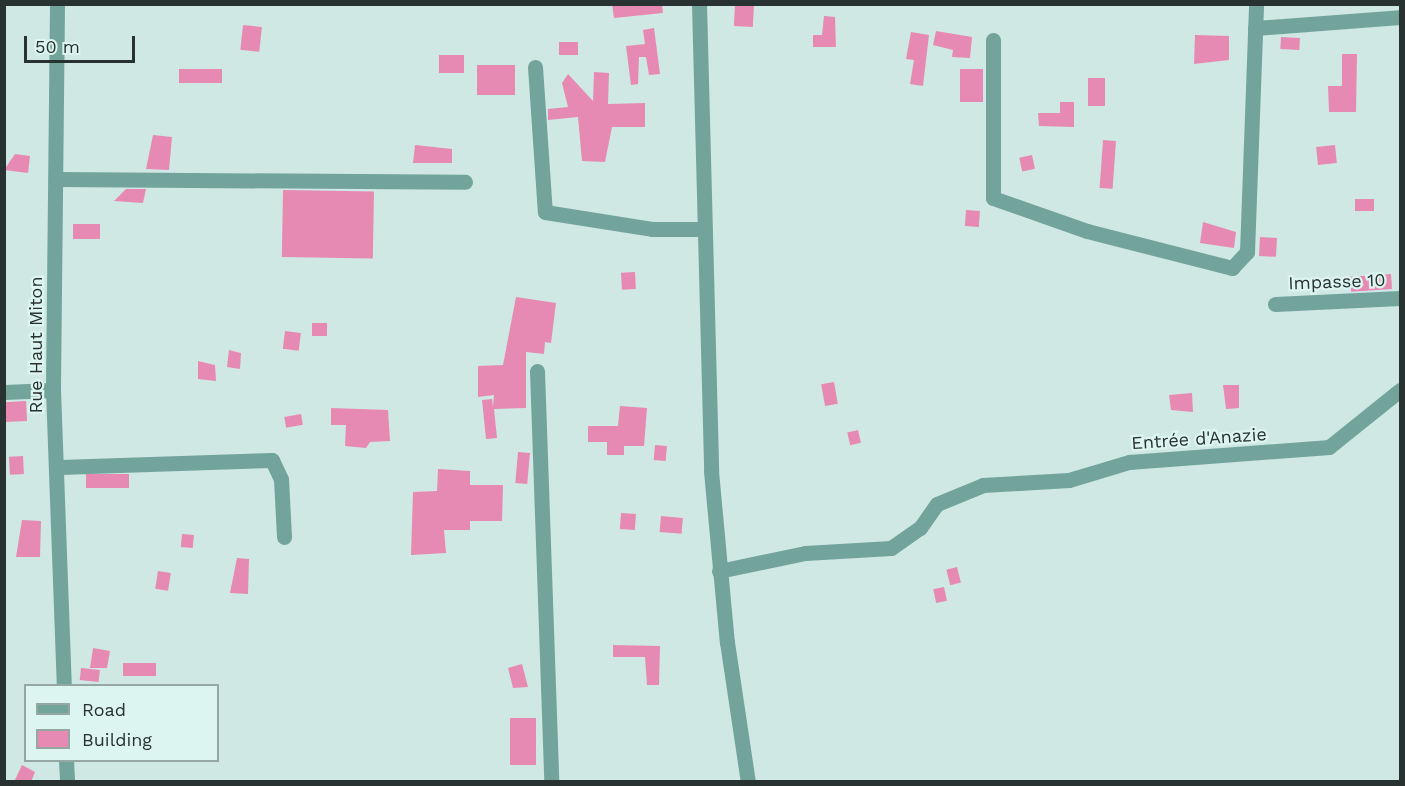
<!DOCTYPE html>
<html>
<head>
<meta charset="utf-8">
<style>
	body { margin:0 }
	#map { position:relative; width:1405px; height:786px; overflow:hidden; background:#cfe8e3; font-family:"Work Sans",sans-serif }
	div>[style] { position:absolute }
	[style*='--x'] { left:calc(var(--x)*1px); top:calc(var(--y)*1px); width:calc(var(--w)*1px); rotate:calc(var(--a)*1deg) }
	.building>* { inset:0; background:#e78ab3; transform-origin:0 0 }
	.minor>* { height:15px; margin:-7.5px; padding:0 7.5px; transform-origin:7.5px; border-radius:7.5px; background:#72a49b }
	span { translate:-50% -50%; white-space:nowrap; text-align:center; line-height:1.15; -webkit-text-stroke:4.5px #dcf5f0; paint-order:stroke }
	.street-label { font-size:18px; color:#283230 }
	.frame { position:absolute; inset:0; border:6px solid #283230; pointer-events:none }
	.legend { position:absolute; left:24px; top:684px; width:195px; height:78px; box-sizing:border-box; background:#dcf5f0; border:2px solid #94a7a3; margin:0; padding:8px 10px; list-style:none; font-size:18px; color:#283230 }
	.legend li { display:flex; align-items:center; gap:12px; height:30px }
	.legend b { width:30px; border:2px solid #94a7a3 }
	.scale { position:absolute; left:24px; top:36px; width:111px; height:27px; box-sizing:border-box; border:3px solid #283230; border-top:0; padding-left:8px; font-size:18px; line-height:21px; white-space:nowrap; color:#283230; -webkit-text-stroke:4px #dcf5f0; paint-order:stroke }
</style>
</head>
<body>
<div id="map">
	<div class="building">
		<i style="clip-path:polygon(612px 4px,662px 4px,663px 13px,614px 18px)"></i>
		<i style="left:735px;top:4px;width:19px;height:22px;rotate:3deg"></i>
		<i style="clip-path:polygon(824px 16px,835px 17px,836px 47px,813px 47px,813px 35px,822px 35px)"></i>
		<i style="left:243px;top:25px;width:19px;height:25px;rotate:6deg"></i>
		<i style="clip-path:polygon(654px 28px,660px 74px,649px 75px,646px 57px,639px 57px,638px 84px,631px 85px,626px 46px,645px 44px,643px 30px)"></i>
		<i style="clip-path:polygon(936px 31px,972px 37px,970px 58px,952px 57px,953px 50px,933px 45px)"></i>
		<i style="clip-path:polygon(911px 32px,929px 35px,923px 86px,910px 84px,914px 60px,906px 59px)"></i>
		<i style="clip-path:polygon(1195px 35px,1229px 36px,1229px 60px,1194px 64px)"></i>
		<i style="left:1281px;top:37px;width:19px;height:12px;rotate:3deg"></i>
		<i style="left:559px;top:42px;width:19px;height:13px"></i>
		<i style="clip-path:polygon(1342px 54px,1357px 54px,1356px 112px,1329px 112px,1328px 86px,1342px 86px)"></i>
		<i style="left:464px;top:55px;width:18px;height:25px;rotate:90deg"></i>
		<i style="left:477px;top:65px;width:38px;height:30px"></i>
		<i style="left:222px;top:69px;width:14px;height:43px;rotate:90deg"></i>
		<i style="left:960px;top:69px;width:23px;height:33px"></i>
		<i style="clip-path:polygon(594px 72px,609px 73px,608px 104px,645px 103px,645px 127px,612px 127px,605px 162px,582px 161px,578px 117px,548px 120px,548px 109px,568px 107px,562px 83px,568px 74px,593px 101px)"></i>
		<i style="left:1088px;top:78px;width:17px;height:28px"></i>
		<i style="clip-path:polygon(1060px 102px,1074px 102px,1074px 127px,1039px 126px,1038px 113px,1060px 113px)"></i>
		<i style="clip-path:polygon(153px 135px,172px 137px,169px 170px,146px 169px)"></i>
		<i style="left:1103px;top:140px;width:13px;height:48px;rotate:4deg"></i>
		<i style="clip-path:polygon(415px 145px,452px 149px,452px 163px,413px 163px)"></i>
		<i style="left:1335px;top:145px;width:18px;height:19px;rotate:84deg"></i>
		<i style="clip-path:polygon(15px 154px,30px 156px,28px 173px,4px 170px)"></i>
		<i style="left:1032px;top:155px;width:14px;height:13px;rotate:78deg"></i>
		<i style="clip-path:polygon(126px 189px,146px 189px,143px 203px,114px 201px)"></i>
		<i style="left:283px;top:190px;width:91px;height:67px;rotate:1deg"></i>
		<i style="left:1374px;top:199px;width:12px;height:19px;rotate:90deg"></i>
		<i style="left:966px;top:210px;width:14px;height:16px;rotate:4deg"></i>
		<i style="clip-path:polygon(1203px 222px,1236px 232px,1234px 248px,1200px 243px)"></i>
		<i style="left:73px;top:224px;width:27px;height:15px"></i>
		<i style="left:1260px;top:237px;width:17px;height:19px;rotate:3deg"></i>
		<i style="left:635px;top:272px;width:17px;height:14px;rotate:87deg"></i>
		<i style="left:1391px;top:274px;width:15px;height:41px;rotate:86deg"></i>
		<i style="clip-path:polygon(516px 297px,556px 303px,551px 343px,545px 342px,544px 354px,526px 352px,526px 408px,494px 409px,497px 438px,486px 439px,482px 400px,492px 399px,493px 407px,494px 395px,478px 397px,478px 366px,503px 365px)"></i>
		<i style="left:327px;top:323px;width:13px;height:15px;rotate:90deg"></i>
		<i style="left:285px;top:331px;width:16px;height:18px;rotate:7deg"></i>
		<i style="clip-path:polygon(229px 350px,241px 353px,240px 369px,227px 367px)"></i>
		<i style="clip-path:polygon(198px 361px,215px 365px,216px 381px,198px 379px)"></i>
		<i style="left:834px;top:382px;width:22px;height:13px;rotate:80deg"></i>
		<i style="clip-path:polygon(1223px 385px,1239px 385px,1239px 408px,1226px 409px)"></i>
		<i style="clip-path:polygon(1192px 393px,1193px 412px,1171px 410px,1169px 395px)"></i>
		<i style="left:26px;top:401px;width:20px;height:22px;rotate:87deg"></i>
		<i style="clip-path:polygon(620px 406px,647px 408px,644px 446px,624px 446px,624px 455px,607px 455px,607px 442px,588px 442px,588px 426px,618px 426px)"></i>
		<i style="clip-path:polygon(331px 408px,388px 410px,390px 441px,370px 442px,366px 448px,345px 446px,346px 425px,331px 425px)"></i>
		<i style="left:301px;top:414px;width:11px;height:17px;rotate:80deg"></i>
		<i style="left:858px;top:430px;width:13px;height:11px;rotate:77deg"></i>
		<i style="left:655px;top:445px;width:12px;height:15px;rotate:5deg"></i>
		<i style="left:518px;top:452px;width:12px;height:31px;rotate:5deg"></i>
		<i style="left:23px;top:456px;width:18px;height:14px;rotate:87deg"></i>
		<i style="clip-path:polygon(438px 469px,470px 471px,470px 485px,503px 485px,502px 521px,470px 521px,470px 530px,444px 530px,446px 553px,411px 555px,413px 492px,437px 491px)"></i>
		<i style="left:129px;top:474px;width:14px;height:43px;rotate:90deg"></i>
		<i style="left:621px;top:513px;width:15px;height:16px;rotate:4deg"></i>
		<i style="left:661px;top:516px;width:22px;height:16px;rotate:5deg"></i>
		<i style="clip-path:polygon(22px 520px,41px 521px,40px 557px,16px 557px)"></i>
		<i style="left:182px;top:534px;width:12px;height:13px;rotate:5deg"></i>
		<i style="clip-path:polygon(237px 558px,249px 559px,248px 594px,230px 593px)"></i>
		<i style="left:957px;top:567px;width:16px;height:11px;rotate:76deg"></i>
		<i style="left:158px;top:571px;width:13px;height:18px;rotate:9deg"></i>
		<i style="left:944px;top:587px;width:14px;height:11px;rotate:78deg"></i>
		<i style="clip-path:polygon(613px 645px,660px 646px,659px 685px,647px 685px,645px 657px,613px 657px)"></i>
		<i style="clip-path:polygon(93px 648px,110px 651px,107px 668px,90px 668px)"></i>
		<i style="left:156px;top:663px;width:13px;height:33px;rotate:90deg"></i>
		<i style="clip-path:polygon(522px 664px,528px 687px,513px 688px,508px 668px)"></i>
		<i style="left:81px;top:668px;width:19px;height:12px;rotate:6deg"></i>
		<i style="left:510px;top:718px;width:26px;height:47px"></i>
		<i style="clip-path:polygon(22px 765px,35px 772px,31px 782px,14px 782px)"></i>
	</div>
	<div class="minor">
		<i style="--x:57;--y:4;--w:386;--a:90.6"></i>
		<i style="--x:53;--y:390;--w:296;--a:87.9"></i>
		<i style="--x:699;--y:4;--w:467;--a:88.5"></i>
		<i style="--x:711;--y:471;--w:172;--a:84.7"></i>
		<i style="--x:727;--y:642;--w:142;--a:81.5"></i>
		<i style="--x:1255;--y:28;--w:145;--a:-4.3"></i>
		<i style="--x:993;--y:40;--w:158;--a:90"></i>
		<i style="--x:993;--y:198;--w:100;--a:19.3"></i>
		<i style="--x:1087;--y:231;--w:150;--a:14.3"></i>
		<i style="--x:1232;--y:268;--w:22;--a:-47"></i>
		<i style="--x:1247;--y:252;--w:248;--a:-87.9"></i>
		<i style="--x:535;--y:67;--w:145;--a:86.1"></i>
		<i style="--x:545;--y:212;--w:108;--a:9"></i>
		<i style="--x:652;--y:229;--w:50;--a:0"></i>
		<i style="--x:58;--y:179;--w:407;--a:0.4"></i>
		<i style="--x:1275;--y:304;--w:125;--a:-2.7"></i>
		<i style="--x:537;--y:371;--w:411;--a:88"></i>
		<i style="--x:4;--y:392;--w:49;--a:-2.3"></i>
		<i style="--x:60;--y:467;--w:212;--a:-1.9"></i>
		<i style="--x:272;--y:460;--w:21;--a:65"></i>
		<i style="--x:281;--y:479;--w:58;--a:87"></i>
		<i style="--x:719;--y:571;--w:88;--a:-11.8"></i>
		<i style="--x:805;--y:553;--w:86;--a:-3.3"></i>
		<i style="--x:891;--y:548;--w:35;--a:-35"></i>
		<i style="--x:920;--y:528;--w:29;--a:-55"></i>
		<i style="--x:937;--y:504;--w:50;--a:-22.4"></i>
		<i style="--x:983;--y:485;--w:86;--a:-3.3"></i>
		<i style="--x:1069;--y:480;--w:63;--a:-16.7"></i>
		<i style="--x:1129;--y:462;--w:201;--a:-4.3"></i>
		<i style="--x:1329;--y:447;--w:91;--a:-38.8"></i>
		<i style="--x:66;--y:760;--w:22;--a:87"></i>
	</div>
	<div class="street-label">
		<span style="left:1337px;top:282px;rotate:-2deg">Impasse 10</span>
		<span style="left:36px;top:345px;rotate:-90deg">Rue Haut Miton</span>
		<span style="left:1199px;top:439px;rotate:-4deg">Entrée d'Anazie</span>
	</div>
	<div class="frame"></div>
	<ul class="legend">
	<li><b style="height:8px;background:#72a49b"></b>Road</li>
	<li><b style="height:16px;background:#e78ab3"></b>Building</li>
	</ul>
	<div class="scale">50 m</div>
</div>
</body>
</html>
